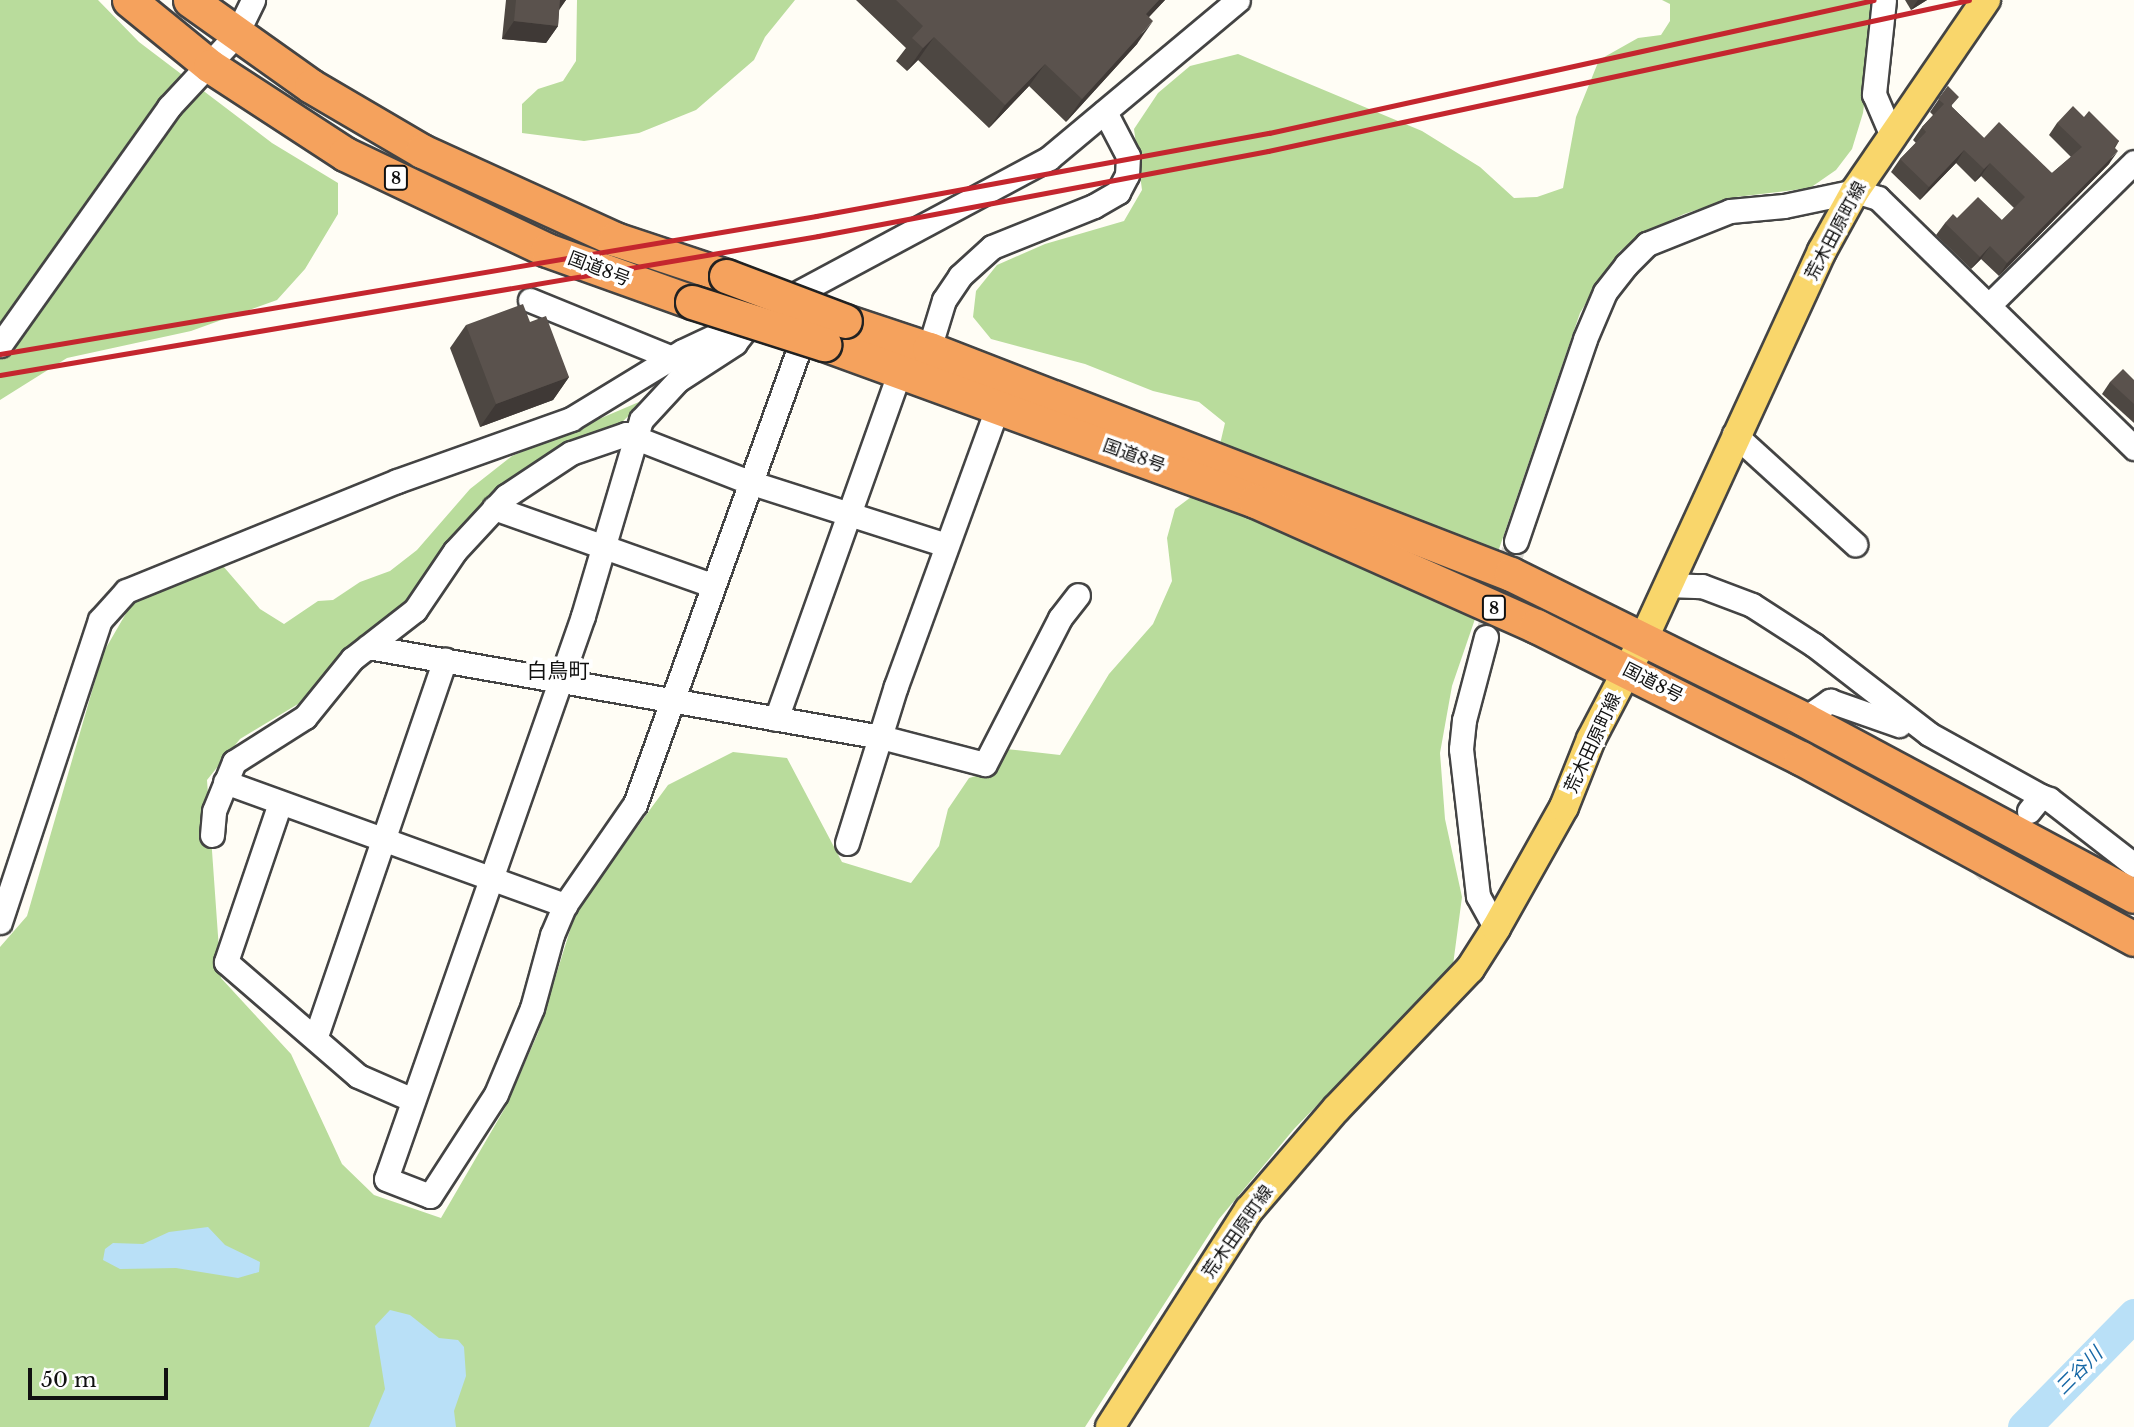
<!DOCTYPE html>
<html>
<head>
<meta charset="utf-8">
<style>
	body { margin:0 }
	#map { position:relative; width:2134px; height:1427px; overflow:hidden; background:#fffdf5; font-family:"Libre Baskerville","Noto Sans JP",serif }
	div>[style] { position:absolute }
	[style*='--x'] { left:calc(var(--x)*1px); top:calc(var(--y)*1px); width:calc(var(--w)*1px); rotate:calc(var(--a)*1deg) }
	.forest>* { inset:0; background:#b9dc9c }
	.water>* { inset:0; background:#b9e0f7 }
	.river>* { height:33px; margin:-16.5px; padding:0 16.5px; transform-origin:16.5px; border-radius:16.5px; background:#b9e0f7 }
	.minor-tunnel>* { height:23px; margin-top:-11.5px; transform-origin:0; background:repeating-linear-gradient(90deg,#dbdad3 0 23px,transparent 0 34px) }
	.roads { filter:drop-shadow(2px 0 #444) drop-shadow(-2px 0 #444) drop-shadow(0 2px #444) drop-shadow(0 -2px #444) }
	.minor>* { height:23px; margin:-11.5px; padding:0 11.5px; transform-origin:11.5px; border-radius:11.5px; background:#fff }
	.major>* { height:28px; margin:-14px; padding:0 14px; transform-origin:14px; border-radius:14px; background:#f9d66b }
	.highway>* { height:33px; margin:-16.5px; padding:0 16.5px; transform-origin:16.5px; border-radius:16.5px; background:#f5a25d }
	.rail>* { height:5px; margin:-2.5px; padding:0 2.5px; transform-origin:2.5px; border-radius:2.5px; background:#c4262e }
	.bridges { filter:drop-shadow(2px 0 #222) drop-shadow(-2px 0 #222) drop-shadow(0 2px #222) drop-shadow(0 -2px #222) }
	.highway-bridge>* { height:33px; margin:-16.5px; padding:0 16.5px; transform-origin:16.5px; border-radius:16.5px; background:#f5a25d }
	.wall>* { inset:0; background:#4d4742 }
	.shaded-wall>* { inset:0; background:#3f3936 }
	.building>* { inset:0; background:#5a524d }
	span { translate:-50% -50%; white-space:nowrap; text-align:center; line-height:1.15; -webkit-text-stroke:7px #fff; paint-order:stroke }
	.shield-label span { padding:2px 5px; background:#fff; border:2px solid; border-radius:5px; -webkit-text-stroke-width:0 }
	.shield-label { font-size:16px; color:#111; font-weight:700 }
	.street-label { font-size:18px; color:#111 }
	.water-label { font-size:19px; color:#1768a6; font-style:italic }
	.quarter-label { font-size:21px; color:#111 }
	.scale { position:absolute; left:28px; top:1368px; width:140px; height:32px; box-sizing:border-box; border:4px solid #111; border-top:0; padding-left:9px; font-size:21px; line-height:24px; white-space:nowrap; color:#111; -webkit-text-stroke:5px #fff; paint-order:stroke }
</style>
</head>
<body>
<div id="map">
	<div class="forest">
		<i style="clip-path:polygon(0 0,98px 0,139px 42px,272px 143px,338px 183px,338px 214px,305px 269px,277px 300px,191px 331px,67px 358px,0 400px)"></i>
		<i style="clip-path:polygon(577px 0,795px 0,765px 37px,754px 60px,696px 110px,639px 133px,584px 141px,522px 133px,522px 104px,538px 89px,563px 81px,576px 61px)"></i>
		<i style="clip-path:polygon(1662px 0,1877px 0,1863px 113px,1852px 149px,1836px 170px,1810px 188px,1736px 197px,1684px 214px,1644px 233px,1620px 251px,1602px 276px,1580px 313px,1452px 686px,1440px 753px,1445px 819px,1462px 897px,1453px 965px,1294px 1129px,1219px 1219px,1085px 1427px,0 1427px,0 947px,27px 916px,103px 653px,132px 603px,155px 590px,223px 566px,260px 609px,284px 624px,318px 601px,333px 600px,360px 582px,390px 571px,417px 550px,470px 489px,512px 456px,646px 399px,616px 428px,536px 465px,410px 604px,349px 647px,298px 704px,240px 739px,207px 780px,221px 978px,291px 1054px,342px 1164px,374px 1195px,441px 1218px,505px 1108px,538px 1033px,576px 911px,668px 785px,733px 752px,787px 758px,842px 862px,911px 883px,939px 846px,948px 809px,969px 778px,997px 770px,1006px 749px,1060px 755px,1109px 674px,1153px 624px,1172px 581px,1167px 538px,1175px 509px,1211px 482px,1225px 423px,1199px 402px,1153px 391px,1085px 364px,991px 339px,973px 317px,976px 291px,997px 265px,1045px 244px,1124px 221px,1142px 190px,1134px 129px,1158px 93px,1190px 66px,1238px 54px,1422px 131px,1480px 167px,1514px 198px,1537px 197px,1563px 188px,1576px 117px,1599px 60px,1638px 38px,1661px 35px,1670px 21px,1670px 4px)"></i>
	</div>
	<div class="water">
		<i style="clip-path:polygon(208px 1227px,225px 1245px,260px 1262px,259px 1272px,238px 1278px,176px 1268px,120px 1269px,103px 1260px,105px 1249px,113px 1243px,143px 1244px,169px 1232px)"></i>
		<i style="clip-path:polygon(390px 1310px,410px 1315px,439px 1338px,458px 1340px,464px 1347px,466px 1376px,454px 1411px,456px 1427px,369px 1427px,385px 1389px,375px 1326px)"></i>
	</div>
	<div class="river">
		<i style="--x:2024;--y:1427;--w:157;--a:-45.5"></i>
	</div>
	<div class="minor-tunnel">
		<i style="--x:1486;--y:637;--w:101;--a:-72.6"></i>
		<i style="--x:1972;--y:872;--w:70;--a:-46.7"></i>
	</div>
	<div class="roads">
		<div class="minor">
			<i style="--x:1884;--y:0;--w:95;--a:96.1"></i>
			<i style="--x:1874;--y:94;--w:46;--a:66.8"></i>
			<i style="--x:530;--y:300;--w:153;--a:22.2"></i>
			<i style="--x:779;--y:303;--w:306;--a:-28.2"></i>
			<i style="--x:1049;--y:158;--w:246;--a:-39.9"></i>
			<i style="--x:1990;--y:304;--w:202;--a:-44.6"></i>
			<i style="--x:755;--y:317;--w:33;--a:128"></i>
			<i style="--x:735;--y:343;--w:68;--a:147"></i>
			<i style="--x:678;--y:380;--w:54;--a:132.8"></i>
			<i style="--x:641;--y:420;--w:204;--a:106.5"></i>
			<i style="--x:583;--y:616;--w:596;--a:109.29"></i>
			<i style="--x:386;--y:1179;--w:47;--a:21.1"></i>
			<i style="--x:430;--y:1196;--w:121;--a:-57.1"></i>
			<i style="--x:496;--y:1094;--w:93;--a:-67.3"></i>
			<i style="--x:532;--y:1008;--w:76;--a:-74.7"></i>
			<i style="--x:552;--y:935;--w:33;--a:-67"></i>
			<i style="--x:565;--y:905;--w:123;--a:-55.3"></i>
			<i style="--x:635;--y:804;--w:496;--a:-70.2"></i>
			<i style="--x:0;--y:345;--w:292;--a:-54.6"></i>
			<i style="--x:169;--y:107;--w:98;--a:-47.1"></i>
			<i style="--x:236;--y:35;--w:39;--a:-64"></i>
			<i style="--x:929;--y:349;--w:51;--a:-73"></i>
			<i style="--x:944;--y:300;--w:29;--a:-56"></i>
			<i style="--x:960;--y:276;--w:43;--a:-42.2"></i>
			<i style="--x:992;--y:247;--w:110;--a:-21.9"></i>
			<i style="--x:1094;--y:206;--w:28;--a:-30"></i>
			<i style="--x:1118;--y:192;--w:19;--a:-62"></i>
			<i style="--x:1127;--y:175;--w:19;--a:-87"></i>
			<i style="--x:1128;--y:156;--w:50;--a:-117.6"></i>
			<i style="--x:1734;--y:434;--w:164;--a:42.3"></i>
			<i style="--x:494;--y:508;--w:231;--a:19.5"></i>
			<i style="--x:1516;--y:541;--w:213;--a:-71.1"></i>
			<i style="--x:1585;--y:339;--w:51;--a:-66.9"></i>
			<i style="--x:1605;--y:292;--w:34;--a:-52"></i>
			<i style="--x:1626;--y:265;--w:30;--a:-45"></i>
			<i style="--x:1647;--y:244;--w:89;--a:-21.7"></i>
			<i style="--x:1730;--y:211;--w:54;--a:-5.3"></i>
			<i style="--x:1784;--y:206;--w:73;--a:-11.9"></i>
			<i style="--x:1855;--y:191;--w:24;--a:17"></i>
			<i style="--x:1878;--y:198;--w:358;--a:44.3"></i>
			<i style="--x:1666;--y:585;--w:36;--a:2"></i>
			<i style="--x:1702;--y:586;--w:53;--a:20.8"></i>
			<i style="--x:1752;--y:605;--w:74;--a:32.8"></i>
			<i style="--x:1814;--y:645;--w:145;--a:37.7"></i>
			<i style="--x:1929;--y:734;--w:128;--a:29"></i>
			<i style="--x:1486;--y:637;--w:86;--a:104.8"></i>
			<i style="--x:1464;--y:720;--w:29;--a:96"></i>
			<i style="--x:1461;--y:749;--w:148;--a:83.4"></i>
			<i style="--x:1478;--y:896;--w:37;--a:61"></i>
			<i style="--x:368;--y:647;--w:521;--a:9.95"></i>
			<i style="--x:881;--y:737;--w:107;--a:14.6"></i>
			<i style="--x:985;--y:764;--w:164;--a:-62.8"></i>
			<i style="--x:1060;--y:618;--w:29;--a:-52"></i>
			<i style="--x:776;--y:719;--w:369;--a:-70.4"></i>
			<i style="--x:1804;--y:719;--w:32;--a:-35"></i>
			<i style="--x:1830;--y:701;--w:73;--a:19.2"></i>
			<i style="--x:225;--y:782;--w:362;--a:19.9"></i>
			<i style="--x:280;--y:803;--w:168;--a:108.8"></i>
			<i style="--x:226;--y:962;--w:174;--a:40.8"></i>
			<i style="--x:358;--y:1076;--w:60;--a:23.6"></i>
			<i style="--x:2029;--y:811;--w:19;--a:-51"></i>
			<i style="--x:2041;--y:796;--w:9;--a:21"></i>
			<i style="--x:2049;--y:799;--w:108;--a:37.8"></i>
			<i style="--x:212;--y:835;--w:24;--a:-85"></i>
			<i style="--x:214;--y:811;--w:53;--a:-67.8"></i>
			<i style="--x:234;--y:762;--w:84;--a:-32.4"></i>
			<i style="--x:305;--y:717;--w:75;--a:-51"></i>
			<i style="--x:352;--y:659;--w:80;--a:-37.9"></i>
			<i style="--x:415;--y:610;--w:71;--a:-55.9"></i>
			<i style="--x:455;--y:551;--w:75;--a:-47.2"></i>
			<i style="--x:506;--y:496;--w:78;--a:-33.5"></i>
			<i style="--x:571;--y:453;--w:58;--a:-19.1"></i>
			<i style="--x:626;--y:434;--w:132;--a:21.3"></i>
			<i style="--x:749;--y:482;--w:207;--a:17.7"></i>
			<i style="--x:847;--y:843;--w:164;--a:-72.7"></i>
			<i style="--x:896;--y:686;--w:299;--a:-70"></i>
			<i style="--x:0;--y:922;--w:318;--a:-71.7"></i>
			<i style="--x:100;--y:620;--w:39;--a:-48"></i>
			<i style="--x:126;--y:591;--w:292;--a:-22.1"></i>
			<i style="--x:397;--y:481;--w:185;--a:-19.6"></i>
			<i style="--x:571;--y:419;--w:131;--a:-31.3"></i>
			<i style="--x:683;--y:351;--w:73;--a:-25.2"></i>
			<i style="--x:316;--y:1036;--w:398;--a:-71.1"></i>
		</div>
		<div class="major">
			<i style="--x:1110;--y:1427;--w:258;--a:-57.4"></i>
			<i style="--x:1249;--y:1210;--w:133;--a:-49.3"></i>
			<i style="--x:1336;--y:1109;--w:194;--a:-46.3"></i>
			<i style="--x:1470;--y:969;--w:49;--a:-57.6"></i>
			<i style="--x:1496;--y:928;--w:139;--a:-60.7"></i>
			<i style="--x:1564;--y:807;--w:73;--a:-68.3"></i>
			<i style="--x:1591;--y:739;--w:114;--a:-62.3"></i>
			<i style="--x:1644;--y:638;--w:426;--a:-65.3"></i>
			<i style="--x:1822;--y:251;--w:68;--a:-61.2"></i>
			<i style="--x:1855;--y:191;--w:232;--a:-55.6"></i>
		</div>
		<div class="highway">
			<i style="--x:129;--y:0;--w:104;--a:39.2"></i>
			<i style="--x:210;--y:66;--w:161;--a:33.1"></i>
			<i style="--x:345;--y:154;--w:224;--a:25.4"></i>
			<i style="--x:547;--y:250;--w:154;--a:19.7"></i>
			<i style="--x:190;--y:0;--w:148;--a:35.4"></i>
			<i style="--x:311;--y:86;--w:129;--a:30.4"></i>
			<i style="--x:422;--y:151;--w:212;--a:24.5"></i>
			<i style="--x:615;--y:239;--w:117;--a:18.4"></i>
			<i style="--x:845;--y:321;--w:89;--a:18.4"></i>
			<i style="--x:929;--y:349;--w:624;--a:21.14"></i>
			<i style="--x:1511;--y:574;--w:327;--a:26.3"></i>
			<i style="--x:1804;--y:719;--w:374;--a:28.2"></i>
			<i style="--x:824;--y:344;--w:459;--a:20"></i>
			<i style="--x:1255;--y:501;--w:308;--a:24"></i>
			<i style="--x:1536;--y:626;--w:296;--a:26.5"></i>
			<i style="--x:1801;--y:758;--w:379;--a:28.5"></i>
		</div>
	</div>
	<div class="rail">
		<i style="--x:0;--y:354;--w:828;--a:-9.6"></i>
		<i style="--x:816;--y:216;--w:461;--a:-10.4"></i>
		<i style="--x:1269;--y:133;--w:619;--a:-12.4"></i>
		<i style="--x:0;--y:375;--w:830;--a:-9.64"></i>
		<i style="--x:818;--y:236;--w:458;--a:-10.7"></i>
		<i style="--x:1268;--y:151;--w:717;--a:-12.16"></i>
	</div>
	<div class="bridges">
		<div class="highway-bridge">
			<i style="--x:726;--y:276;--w:127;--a:20.7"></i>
			<i style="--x:692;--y:302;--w:139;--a:17.7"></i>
		</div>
	</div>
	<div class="wall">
		<i style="clip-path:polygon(506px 0,566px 0,559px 9px,558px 26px,546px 43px,502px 39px)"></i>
		<i style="clip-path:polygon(856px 0,1165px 0,1149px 17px,1137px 44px,1066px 122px,1029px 86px,989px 128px,918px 60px,907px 71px,896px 61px,906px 48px)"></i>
		<i style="clip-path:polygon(1905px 0,1927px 0,1911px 10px)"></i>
		<i style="clip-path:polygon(1948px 86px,1952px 107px,1984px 138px,2052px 173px,2071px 157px,2049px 135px,2057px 123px,2084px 117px,2119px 141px,2115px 148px,2109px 164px,1999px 276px,1981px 259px,1971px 269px,1936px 235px,1945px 223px,1957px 218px,2002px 220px,2014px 208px,1981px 176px,1975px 182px,1956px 163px,1920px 200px,1891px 172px,1900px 159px,1916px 143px,1913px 140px,1922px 127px,1933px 115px,1930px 112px)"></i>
		<i style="clip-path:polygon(466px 325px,569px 377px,553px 400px,480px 427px,450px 348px)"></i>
		<i style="clip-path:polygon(2134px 380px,2134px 423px,2102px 394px,2110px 382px)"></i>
	</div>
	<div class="shaded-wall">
		<i style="clip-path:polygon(559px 0,566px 0,555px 16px)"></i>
		<i style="clip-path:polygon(1159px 0,1165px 0,1130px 37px,1146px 14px)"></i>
		<i style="clip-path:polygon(1918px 0,1927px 0,1911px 10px)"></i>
		<i style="clip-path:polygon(514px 21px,558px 26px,546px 43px,502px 39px)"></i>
		<i style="clip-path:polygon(1153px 21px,1137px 44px,1066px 122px,1082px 99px)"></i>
		<i style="clip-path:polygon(934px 37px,918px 60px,907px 71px,923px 48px)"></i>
		<i style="clip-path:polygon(1045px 64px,1029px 86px,989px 128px,1005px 105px)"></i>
		<i style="clip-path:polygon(1964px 150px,1956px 163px,1920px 200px,1929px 187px)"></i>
		<i style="clip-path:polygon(2118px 151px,2109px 164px,1999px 276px,2007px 263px)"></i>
		<i style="clip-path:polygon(1990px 163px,1981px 176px,1975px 182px,1984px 169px)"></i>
		<i style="clip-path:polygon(1990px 246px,1981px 259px,1971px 269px,1980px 257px)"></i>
		<i style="clip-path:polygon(569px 377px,553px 400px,480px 427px,496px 404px)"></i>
	</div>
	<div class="building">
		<i style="clip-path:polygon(516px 0,560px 0,558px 26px,514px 21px)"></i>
		<i style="clip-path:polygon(896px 0,1159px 0,1146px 14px,1153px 21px,1082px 99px,1045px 64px,1005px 105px,934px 37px,923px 48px,912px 38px,923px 26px)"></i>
		<i style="clip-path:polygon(1948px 86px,1959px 97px,1951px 106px,1984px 138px,1999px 122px,2052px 173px,2082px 147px,2057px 123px,2073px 106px,2084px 117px,2089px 111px,2119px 141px,2114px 147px,2118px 151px,2007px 263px,1990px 246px,1980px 257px,1945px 223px,1953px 214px,1957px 218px,1978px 197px,2002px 220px,2025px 197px,1990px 163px,1984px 169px,1964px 150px,1929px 187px,1900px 159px,1926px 132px,1922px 127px,1944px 104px,1938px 99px)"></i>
		<i style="clip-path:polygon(523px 304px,530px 322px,546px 316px,569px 377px,496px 404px,466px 325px)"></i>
		<i style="clip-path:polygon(2123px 369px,2134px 380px,2134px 404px,2110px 382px)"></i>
	</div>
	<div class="shield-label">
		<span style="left:396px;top:178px">8</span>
		<span style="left:1494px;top:608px">8</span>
	</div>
	<div class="street-label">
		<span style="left:1836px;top:231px;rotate:-62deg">荒木田原町線</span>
		<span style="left:599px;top:269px;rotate:21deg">国道8号</span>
		<span style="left:1134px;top:456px;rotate:20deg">国道8号</span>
		<span style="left:1653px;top:683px;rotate:27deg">国道8号</span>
		<span style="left:1593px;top:743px;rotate:-65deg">荒木田原町線</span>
		<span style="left:1238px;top:1232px;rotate:-55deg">荒木田原町線</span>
	</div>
	<div class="water-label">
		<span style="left:2079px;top:1371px;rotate:-45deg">三谷川</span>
	</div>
	<div class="quarter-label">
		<span style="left:558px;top:671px">白鳥町</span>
	</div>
	<div class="scale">50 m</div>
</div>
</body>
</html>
